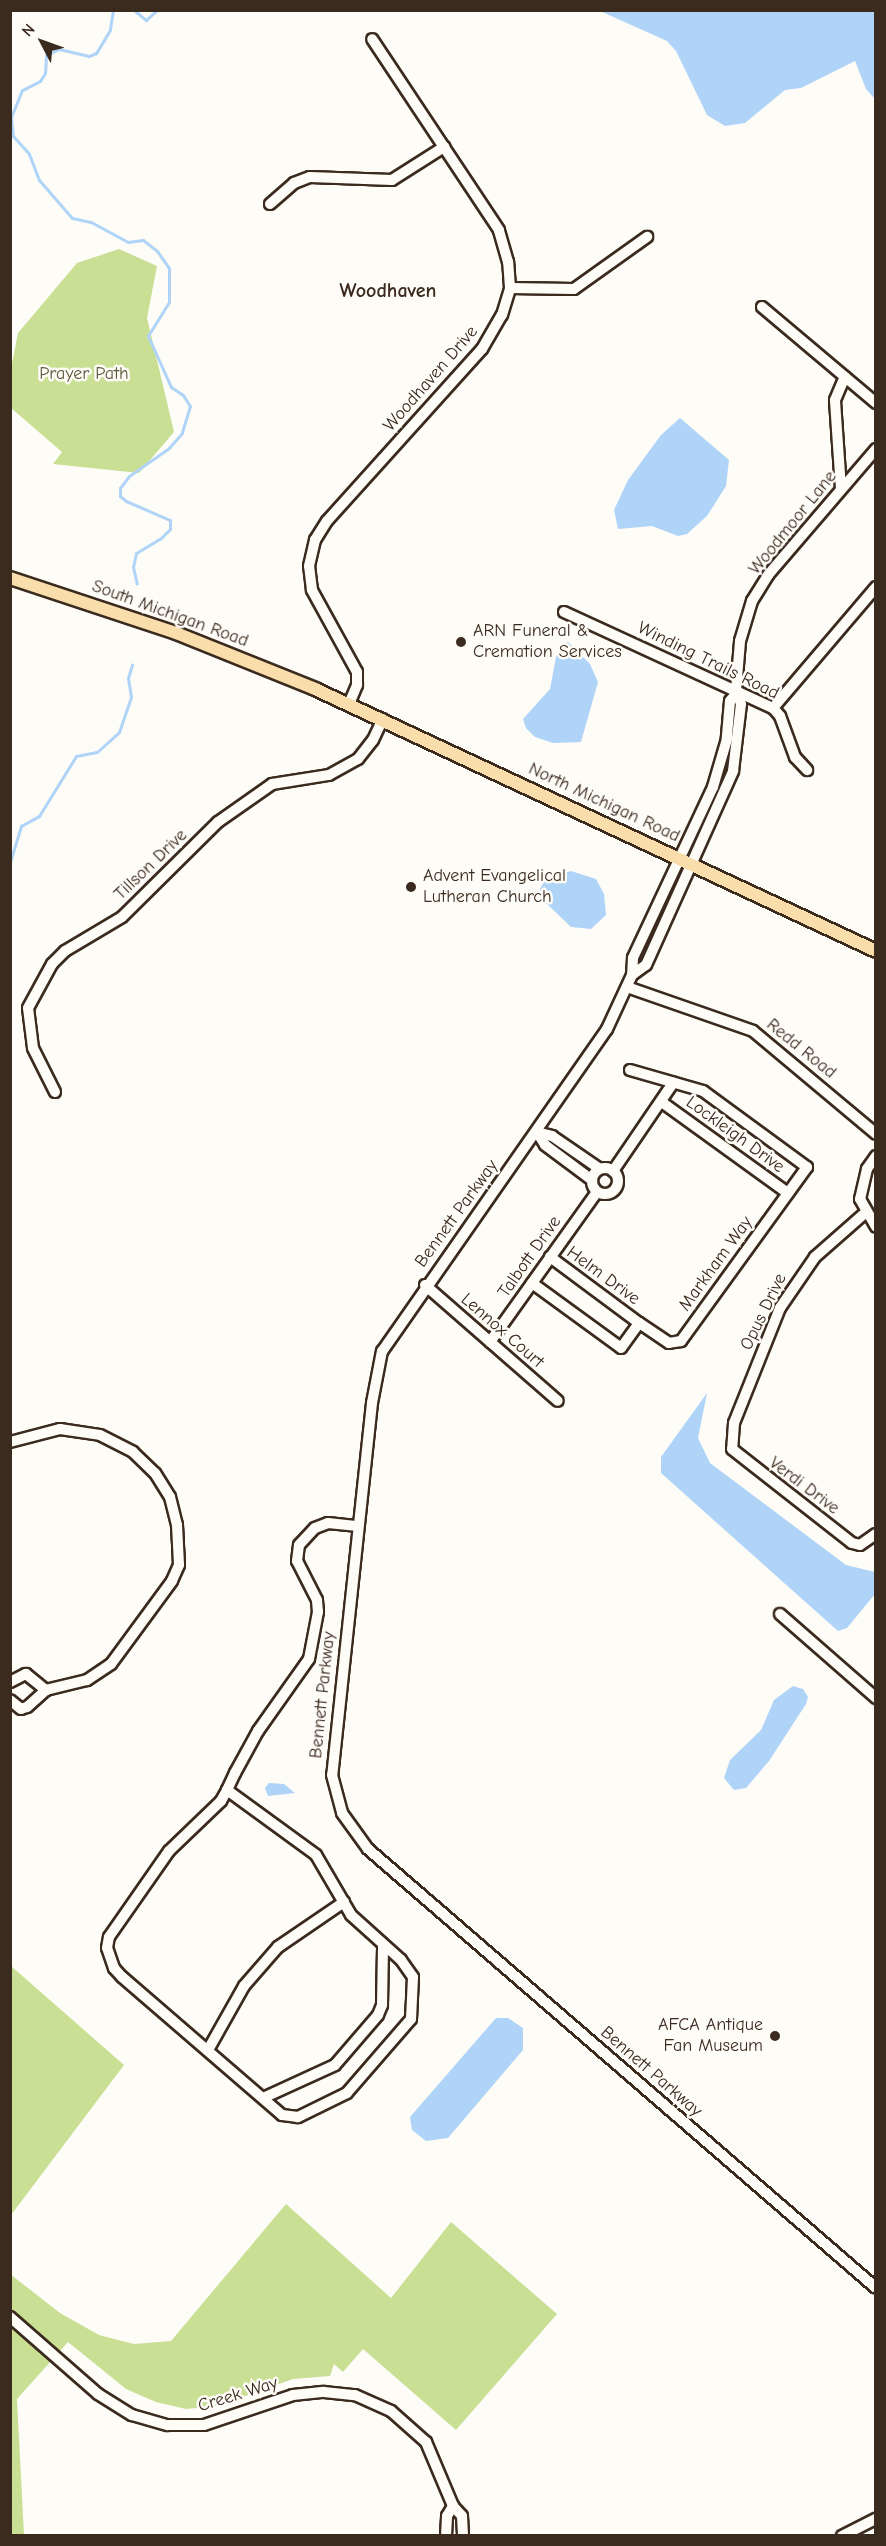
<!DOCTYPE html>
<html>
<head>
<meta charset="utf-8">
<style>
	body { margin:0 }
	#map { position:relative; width:886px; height:2546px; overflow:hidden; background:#fdfcf7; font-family:"Comic Neue",sans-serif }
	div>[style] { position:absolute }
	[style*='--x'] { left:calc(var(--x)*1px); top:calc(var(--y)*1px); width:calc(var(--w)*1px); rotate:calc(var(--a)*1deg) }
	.green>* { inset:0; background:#c9df94 }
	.water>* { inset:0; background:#afd4f8 }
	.stream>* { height:3px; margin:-1.5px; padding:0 1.5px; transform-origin:1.5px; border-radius:1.5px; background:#afd4f8 }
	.roads { filter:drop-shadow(2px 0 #3b2a1e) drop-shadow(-2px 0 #3b2a1e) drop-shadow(0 2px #3b2a1e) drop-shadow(0 -2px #3b2a1e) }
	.minor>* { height:10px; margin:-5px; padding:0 5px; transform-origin:5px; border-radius:5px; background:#fdfcf7 }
	.minor>.ring { margin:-5px; padding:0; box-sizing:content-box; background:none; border:10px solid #fdfcf7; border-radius:50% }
	.major>* { height:12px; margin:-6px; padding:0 6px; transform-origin:6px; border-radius:6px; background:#f9deab }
	.dots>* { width:16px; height:16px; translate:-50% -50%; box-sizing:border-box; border:3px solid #fdfcf7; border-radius:50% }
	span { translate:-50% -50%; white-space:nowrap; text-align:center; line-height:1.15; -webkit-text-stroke:5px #fdfcf7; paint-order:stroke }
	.park-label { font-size:18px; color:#5e573c }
	.street-label { font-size:18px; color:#3b2a1e }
	.poi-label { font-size:18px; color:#3b2a1e }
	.left { translate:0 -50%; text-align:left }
	.right { translate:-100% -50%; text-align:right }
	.neighbourhood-label { font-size:20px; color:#3b2a1e; font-weight:700 }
	.frame { position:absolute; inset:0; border:12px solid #3b2a1e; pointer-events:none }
	.north { position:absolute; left:12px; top:12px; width:60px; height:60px; -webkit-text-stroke:4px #fdfcf7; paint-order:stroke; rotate:311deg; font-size:16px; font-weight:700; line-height:24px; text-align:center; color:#3b2a1e }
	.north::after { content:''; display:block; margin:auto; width:21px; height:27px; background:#3b2a1e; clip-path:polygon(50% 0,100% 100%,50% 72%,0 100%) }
</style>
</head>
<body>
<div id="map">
	<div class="green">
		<i style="clip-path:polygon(119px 249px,157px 266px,147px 318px,174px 432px,139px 473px,53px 464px,62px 452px,11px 408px,11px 369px,18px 333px,77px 263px)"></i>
		<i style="clip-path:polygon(11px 1966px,124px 2065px,11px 2215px,10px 1966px)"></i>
		<i style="clip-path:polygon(286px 2204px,391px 2298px,451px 2222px,557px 2314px,456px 2430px,363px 2349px,343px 2372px,334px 2364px,330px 2376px,293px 2379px,217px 2406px,186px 2409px,156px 2402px,126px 2389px,68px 2342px,17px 2399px,24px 2535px,11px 2535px,10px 2274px,60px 2313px,99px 2335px,134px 2344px,171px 2341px)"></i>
	</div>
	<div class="water">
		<i style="clip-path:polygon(600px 11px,875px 11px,875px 99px,866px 89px,855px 61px,801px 88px,785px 90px,745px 123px,725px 126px,707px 115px,676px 51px,667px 41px)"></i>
		<i style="clip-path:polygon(680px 418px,729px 460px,726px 486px,707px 516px,687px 534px,678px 536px,652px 526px,618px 529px,614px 510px,628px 480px,661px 435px)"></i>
		<i style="clip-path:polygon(568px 642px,590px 664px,598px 682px,581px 742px,553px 743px,535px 737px,526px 728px,523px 719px,550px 689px,556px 657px,562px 645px)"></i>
		<i style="clip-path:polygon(571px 871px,596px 879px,604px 894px,606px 915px,591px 929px,571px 927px,545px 902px,540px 889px,546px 878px)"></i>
		<i style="clip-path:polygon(707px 1393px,698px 1438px,710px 1463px,846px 1565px,875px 1572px,875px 1594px,847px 1628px,838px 1631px,661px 1473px,661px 1457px)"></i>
		<i style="clip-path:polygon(793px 1686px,803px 1689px,808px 1697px,806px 1704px,769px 1761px,746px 1788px,734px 1790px,724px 1778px,730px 1760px,761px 1730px,774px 1700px)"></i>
		<i style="clip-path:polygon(269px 1783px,284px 1784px,295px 1793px,268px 1796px,265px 1788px)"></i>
		<i style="clip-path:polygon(496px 2018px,508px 2018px,523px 2028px,523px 2050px,448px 2138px,426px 2141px,412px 2130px,410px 2117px)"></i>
	</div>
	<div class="stream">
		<i style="--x:113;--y:10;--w:20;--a:99"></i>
		<i style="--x:110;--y:30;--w:27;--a:121"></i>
		<i style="--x:96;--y:53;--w:8;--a:157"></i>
		<i style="--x:89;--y:56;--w:31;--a:-167"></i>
		<i style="--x:59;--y:49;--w:14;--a:155"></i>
		<i style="--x:46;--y:55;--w:18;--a:93"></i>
		<i style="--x:45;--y:73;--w:9;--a:122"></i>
		<i style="--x:40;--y:81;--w:20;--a:153"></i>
		<i style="--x:22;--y:90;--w:29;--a:112"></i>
		<i style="--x:11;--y:117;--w:19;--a:84"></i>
		<i style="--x:13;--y:136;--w:24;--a:48"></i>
		<i style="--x:29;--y:154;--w:28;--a:69"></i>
		<i style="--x:39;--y:180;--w:50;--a:49"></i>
		<i style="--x:72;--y:218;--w:19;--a:12"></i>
		<i style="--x:91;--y:222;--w:42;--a:28.4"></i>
		<i style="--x:128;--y:242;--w:15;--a:-8"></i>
		<i style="--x:143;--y:240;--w:18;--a:38"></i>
		<i style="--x:157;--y:251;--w:21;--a:55"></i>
		<i style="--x:169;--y:268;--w:34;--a:90"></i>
		<i style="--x:169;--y:302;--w:40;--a:122"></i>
		<i style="--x:148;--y:336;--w:56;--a:65.7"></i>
		<i style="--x:171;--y:387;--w:14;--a:34"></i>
		<i style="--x:183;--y:395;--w:13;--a:58"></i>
		<i style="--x:190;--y:406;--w:28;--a:107"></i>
		<i style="--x:182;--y:433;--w:20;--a:131"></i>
		<i style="--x:169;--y:448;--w:49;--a:145"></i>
		<i style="--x:129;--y:476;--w:15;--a:127"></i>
		<i style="--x:120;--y:488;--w:8;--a:90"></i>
		<i style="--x:120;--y:496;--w:8;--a:40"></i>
		<i style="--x:126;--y:501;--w:48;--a:23.4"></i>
		<i style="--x:170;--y:520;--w:9;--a:90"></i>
		<i style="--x:170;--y:529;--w:13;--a:135"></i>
		<i style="--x:161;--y:538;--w:29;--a:149"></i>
		<i style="--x:136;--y:553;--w:14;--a:102"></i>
		<i style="--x:133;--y:567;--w:17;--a:77"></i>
		<i style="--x:134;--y:10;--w:16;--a:40"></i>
		<i style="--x:146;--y:20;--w:15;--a:-42"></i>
		<i style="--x:10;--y:862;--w:38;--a:-73"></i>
		<i style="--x:21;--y:826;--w:21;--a:-29"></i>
		<i style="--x:39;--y:816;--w:70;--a:-58.3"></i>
		<i style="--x:76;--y:756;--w:21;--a:-11"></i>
		<i style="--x:97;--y:752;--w:30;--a:-42"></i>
		<i style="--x:119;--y:732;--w:37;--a:-71"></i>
		<i style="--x:131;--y:697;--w:19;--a:-99"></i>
		<i style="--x:128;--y:678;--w:14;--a:-73"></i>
	</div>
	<div class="roads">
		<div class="minor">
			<i style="--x:270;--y:204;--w:32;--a:-41"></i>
			<i style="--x:294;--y:183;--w:17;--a:-21"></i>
			<i style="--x:310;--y:177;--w:82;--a:2.1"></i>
			<i style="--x:392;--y:180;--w:62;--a:-32.4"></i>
			<i style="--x:510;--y:288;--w:64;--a:0.9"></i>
			<i style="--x:574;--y:289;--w:90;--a:-35.5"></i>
			<i style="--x:762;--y:307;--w:149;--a:40.1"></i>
			<i style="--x:841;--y:489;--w:89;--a:-93.9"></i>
			<i style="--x:835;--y:400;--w:25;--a:-67"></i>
			<i style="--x:564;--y:612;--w:230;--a:24.7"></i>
			<i style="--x:773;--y:708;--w:11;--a:49"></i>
			<i style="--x:780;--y:716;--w:44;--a:69.9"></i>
			<i style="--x:795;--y:757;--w:18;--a:47"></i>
			<i style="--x:736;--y:694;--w:9;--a:131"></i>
			<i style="--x:730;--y:701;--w:38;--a:95"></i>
			<i style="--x:727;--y:739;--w:50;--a:106.3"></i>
			<i style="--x:713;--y:787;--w:189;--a:115.1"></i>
			<i style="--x:633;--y:958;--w:17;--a:93"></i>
			<i style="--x:632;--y:975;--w:60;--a:114.8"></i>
			<i style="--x:607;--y:1029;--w:393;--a:124.9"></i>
			<i style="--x:382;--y:1351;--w:53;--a:100.9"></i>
			<i style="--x:372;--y:1403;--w:374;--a:96.1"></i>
			<i style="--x:332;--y:1775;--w:39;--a:75"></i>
			<i style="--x:342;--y:1813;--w:44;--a:54.2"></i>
			<i style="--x:368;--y:1849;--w:671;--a:40.83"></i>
			<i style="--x:349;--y:704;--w:21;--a:-67"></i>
			<i style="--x:357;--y:685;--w:13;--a:-90"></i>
			<i style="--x:357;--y:672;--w:94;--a:-118.8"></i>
			<i style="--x:312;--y:590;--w:24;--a:-97"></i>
			<i style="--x:309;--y:566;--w:27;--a:-77"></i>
			<i style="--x:315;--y:540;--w:22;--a:-58"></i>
			<i style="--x:327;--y:521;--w:232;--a:-48"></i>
			<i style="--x:482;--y:349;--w:39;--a:-60"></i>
			<i style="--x:502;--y:315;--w:28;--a:-73"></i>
			<i style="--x:510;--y:288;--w:26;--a:-94"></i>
			<i style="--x:508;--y:262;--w:33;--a:-106"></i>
			<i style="--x:499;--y:230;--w:229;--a:-123.6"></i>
			<i style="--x:773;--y:708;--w:159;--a:-49.6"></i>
			<i style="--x:632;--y:975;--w:17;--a:-36"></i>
			<i style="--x:646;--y:965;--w:213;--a:-65.8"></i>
			<i style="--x:733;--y:771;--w:67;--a:-83.2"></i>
			<i style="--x:741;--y:704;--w:15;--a:-110"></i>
			<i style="--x:736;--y:690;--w:49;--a:-85.3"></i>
			<i style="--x:740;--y:641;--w:42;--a:-73.3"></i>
			<i style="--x:752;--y:601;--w:31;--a:-58"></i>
			<i style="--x:768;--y:575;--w:166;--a:-49.4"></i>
			<i style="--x:627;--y:987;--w:133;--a:19.2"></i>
			<i style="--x:753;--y:1031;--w:160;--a:39.9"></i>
			<i style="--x:630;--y:1070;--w:76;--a:16"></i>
			<i style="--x:703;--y:1091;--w:129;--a:36.2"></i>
			<i style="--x:807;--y:1167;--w:215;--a:125.9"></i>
			<i style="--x:681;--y:1341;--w:12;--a:171"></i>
			<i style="--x:669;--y:1343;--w:36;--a:-146"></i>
			<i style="--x:55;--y:1092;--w:49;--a:-116.6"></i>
			<i style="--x:33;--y:1048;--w:40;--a:-97.1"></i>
			<i style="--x:28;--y:1008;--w:50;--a:-61.4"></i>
			<i style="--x:52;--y:964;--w:18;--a:-45"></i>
			<i style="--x:65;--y:951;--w:66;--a:-30.8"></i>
			<i style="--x:122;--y:917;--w:135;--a:-44.7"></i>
			<i style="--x:218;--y:822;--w:66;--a:-35.1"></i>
			<i style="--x:272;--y:784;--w:58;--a:-9"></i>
			<i style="--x:329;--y:775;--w:33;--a:-29"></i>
			<i style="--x:358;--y:759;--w:24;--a:-52"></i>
			<i style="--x:373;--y:740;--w:23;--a:-65"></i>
			<i style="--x:663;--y:1103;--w:154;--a:35.8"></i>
			<i style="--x:537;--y:1132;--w:15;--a:58"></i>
			<i style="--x:545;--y:1145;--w:59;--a:36.7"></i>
			<i style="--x:537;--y:1132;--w:16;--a:15"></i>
			<i style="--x:552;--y:1136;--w:58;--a:34.5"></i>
			<i style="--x:876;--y:1156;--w:16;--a:125"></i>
			<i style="--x:867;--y:1169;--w:31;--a:103"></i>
			<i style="--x:860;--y:1199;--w:32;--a:60"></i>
			<i class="ring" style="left:592px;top:1168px;width:16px;height:16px"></i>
			<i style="--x:613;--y:1171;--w:107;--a:-55.7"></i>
			<i style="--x:865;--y:1213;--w:67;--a:138.7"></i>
			<i style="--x:815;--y:1257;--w:62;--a:124.5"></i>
			<i style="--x:780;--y:1308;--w:124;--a:111.8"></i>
			<i style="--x:734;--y:1423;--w:26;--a:94"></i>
			<i style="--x:732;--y:1449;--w:152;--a:38.1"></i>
			<i style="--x:852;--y:1543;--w:8;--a:14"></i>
			<i style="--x:860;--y:1545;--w:19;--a:-35"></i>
			<i style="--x:532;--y:1283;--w:110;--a:36.1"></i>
			<i style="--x:621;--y:1348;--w:31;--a:-54"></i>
			<i style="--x:639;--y:1323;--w:111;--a:-143.4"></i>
			<i style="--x:425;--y:1285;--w:176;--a:41.1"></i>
			<i style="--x:490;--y:1342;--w:184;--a:-54.5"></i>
			<i style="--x:10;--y:1442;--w:52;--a:-14.6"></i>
			<i style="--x:60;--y:1429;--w:40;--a:8.5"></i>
			<i style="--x:100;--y:1435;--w:37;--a:27"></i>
			<i style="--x:133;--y:1452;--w:30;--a:44"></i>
			<i style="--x:155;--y:1473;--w:28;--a:58"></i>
			<i style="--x:170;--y:1497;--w:29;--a:76"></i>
			<i style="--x:177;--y:1525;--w:40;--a:87.1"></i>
			<i style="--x:179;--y:1565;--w:17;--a:114"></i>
			<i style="--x:172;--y:1581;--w:103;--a:126.3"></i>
			<i style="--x:111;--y:1664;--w:29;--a:146"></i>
			<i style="--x:87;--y:1680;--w:42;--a:166.3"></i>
			<i style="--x:46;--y:1690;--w:25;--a:138"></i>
			<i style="--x:27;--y:1707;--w:6;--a:162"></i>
			<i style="--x:21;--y:1709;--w:14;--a:-141"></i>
			<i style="--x:780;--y:1614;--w:128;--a:41.2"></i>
			<i style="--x:10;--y:1682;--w:18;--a:-27"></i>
			<i style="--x:26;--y:1674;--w:26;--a:39"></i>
			<i style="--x:227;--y:1790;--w:110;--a:36.1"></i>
			<i style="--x:316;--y:1855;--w:69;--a:59.7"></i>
			<i style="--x:351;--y:1915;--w:67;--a:42"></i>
			<i style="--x:401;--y:1960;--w:21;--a:55"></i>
			<i style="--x:413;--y:1977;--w:42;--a:92.7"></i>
			<i style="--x:411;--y:2019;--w:98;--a:130.9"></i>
			<i style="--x:347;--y:2093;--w:55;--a:153.9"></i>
			<i style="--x:298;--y:2117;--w:16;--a:-173"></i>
			<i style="--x:282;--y:2115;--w:211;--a:-139.2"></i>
			<i style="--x:122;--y:1977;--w:12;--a:-132"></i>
			<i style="--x:114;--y:1968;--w:21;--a:-109"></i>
			<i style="--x:107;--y:1948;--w:11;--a:-80"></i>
			<i style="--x:109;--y:1937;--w:105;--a:-55.1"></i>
			<i style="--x:169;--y:1851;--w:72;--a:-43.9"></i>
			<i style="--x:221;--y:1801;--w:13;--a:-61"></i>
			<i style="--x:227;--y:1790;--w:19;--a:-65"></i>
			<i style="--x:235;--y:1773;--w:48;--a:-61.3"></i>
			<i style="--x:258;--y:1731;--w:88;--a:-54.7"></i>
			<i style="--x:309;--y:1659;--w:48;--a:-79.2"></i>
			<i style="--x:318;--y:1612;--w:12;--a:-95"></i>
			<i style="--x:317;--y:1600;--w:44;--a:-117.1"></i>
			<i style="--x:297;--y:1561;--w:16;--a:-83"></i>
			<i style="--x:299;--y:1545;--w:23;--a:-47"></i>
			<i style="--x:315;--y:1528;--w:14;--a:-21"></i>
			<i style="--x:328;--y:1523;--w:30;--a:6"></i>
			<i style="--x:208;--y:2050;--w:73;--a:-60.6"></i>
			<i style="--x:244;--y:1986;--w:52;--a:-48.9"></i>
			<i style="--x:278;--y:1947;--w:80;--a:-34.3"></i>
			<i style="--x:263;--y:2098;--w:79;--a:-24.6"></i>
			<i style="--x:335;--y:2065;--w:66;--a:-49.3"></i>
			<i style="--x:378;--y:2015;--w:11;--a:-68"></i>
			<i style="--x:382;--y:2005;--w:60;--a:-89"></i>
			<i style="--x:10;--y:2317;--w:117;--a:41.2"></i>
			<i style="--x:98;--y:2394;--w:40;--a:32"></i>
			<i style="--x:132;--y:2415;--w:37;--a:16"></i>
			<i style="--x:168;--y:2425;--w:36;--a:0"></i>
			<i style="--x:204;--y:2425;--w:94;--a:-18.6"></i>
			<i style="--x:293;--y:2395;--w:31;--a:-6"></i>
			<i style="--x:324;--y:2392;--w:31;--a:6"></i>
			<i style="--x:355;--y:2395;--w:39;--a:24"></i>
			<i style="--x:391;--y:2411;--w:47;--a:41.5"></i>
			<i style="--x:426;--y:2442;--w:69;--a:67.1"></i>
			<i style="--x:453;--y:2506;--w:13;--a:48"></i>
			<i style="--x:462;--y:2516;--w:20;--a:87"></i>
			<i style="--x:446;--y:2536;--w:20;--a:-87"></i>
			<i style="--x:447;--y:2516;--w:12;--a:-59"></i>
			<i style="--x:842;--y:2536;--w:38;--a:-27"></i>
		</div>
		<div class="major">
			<i style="--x:10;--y:578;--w:175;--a:18.3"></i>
			<i style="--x:176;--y:633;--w:150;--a:21.9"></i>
			<i style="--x:315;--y:689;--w:619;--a:25.03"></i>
		</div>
	</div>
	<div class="dots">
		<i style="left:461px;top:642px;background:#3b2a1e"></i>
		<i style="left:411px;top:887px;background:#3b2a1e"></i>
		<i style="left:775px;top:2036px;background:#3b2a1e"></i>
	</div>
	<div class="park-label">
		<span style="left:84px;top:374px">Prayer Path</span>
	</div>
	<div class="street-label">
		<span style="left:431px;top:379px;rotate:-49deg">Woodhaven Drive</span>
		<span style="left:793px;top:523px;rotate:-51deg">Woodmoor Lane</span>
		<span style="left:170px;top:614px;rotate:20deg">South Michigan Road</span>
		<span style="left:708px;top:661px;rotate:26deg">Winding Trails Road</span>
		<span style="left:604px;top:803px;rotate:25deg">North Michigan Road</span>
		<span style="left:151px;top:865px;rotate:-44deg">Tillson Drive</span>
		<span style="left:801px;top:1049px;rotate:39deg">Redd Road</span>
		<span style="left:735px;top:1135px;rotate:36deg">Lockleigh Drive</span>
		<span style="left:457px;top:1214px;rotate:-54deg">Bennett Parkway</span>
		<span style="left:530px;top:1257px;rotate:-55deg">Talbott Drive</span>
		<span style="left:716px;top:1264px;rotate:-54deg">Markham Way</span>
		<span style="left:603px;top:1276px;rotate:36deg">Helm Drive</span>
		<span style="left:764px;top:1312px;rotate:-64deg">Opus Drive</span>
		<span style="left:502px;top:1331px;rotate:41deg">Lennox Court</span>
		<span style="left:804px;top:1486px;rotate:37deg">Verdi Drive</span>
		<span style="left:323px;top:1695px;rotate:-84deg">Bennett Parkway</span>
		<span style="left:651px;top:2072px;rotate:41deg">Bennett Parkway</span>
		<span style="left:238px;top:2395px;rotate:-17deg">Creek Way</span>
	</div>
	<div class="poi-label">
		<span class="left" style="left:473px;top:642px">ARN Funeral &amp;<br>Cremation Services</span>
		<span class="left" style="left:423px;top:887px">Advent Evangelical<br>Lutheran Church</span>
		<span class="right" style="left:763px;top:2036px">AFCA Antique<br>Fan Museum</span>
	</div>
	<div class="neighbourhood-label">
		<span style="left:388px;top:290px">Woodhaven</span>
	</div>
	<div class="frame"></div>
	<div class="north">N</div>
</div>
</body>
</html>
